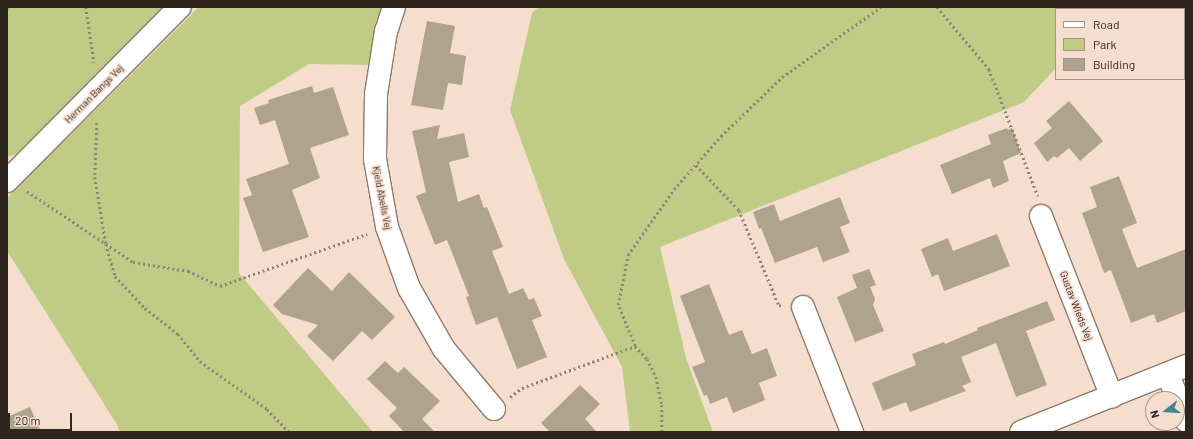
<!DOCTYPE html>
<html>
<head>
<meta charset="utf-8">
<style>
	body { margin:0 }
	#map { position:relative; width:1193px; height:439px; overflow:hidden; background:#f6dece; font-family:Barlow,sans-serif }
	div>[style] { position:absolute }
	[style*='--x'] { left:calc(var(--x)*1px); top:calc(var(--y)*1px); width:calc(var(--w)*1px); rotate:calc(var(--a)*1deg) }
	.green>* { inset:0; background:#c0cc86 }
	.building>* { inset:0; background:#aea38c }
	.path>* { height:2.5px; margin-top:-1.25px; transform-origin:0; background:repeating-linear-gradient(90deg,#908075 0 2px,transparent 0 5px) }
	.roads { filter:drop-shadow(1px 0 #907a6c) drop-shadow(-1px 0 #907a6c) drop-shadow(0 1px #907a6c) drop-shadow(0 -1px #907a6c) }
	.minor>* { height:22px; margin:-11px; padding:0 11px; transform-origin:11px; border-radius:11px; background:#fff }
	span { translate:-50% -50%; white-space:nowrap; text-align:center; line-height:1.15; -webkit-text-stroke:3.5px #f6dece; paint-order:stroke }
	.street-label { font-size:10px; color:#2e251f }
	.frame { position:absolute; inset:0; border:8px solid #2e251f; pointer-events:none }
	.legend { position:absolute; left:1055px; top:8px; width:130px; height:72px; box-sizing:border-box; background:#f6dece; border:1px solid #a69488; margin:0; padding:5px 7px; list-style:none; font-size:12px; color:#2e251f }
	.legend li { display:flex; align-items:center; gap:8px; height:20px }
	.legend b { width:20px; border:1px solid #a69488 }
	.north { position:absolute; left:1145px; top:391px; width:40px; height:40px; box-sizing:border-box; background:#f6dece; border:1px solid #a69488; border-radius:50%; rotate:253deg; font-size:11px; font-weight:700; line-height:16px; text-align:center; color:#2e251f }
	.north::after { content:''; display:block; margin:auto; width:14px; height:18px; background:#418692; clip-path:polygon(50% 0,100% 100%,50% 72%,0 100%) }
	.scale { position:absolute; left:8px; top:413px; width:64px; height:18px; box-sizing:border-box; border:2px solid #2e251f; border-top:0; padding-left:5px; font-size:12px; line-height:14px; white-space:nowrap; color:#2e251f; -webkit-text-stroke:3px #f6dece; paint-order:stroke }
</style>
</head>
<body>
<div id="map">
	<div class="green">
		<i style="clip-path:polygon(7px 7px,164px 7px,17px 154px,7px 157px)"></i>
		<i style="clip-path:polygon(199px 7px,384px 7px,371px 65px,309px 64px,240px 106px,239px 273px,373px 432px,119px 432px,118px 426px,7px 251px,7px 198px)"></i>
		<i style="clip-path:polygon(539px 7px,1115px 7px,1113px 9px,1056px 9px,1056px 68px,1024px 102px,660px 247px,686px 358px,713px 432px,630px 432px,622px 367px,564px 259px,510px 110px,532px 13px)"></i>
	</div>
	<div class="building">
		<i style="clip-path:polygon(427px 21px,455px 26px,450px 53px,466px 56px,462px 85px,448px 83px,443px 110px,411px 105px)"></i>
		<i style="clip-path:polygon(312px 86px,314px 93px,333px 87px,349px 135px,310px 148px,320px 178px,292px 190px,309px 237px,263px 252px,243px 198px,252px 195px,246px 179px,289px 164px,275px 120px,260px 125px,254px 108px,269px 103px,268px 100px)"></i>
		<i style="clip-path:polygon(1069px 101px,1103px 141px,1080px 161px,1069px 148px,1057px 158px,1054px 156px,1047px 162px,1034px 143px,1052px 128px,1046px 121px)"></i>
		<i style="clip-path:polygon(440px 125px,437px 139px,464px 133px,469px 157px,449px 162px,458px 202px,479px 194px,484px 208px,487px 207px,503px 247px,492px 251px,509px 294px,523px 288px,529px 300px,534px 298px,542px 316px,532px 320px,547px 357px,517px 369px,497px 317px,476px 325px,466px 297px,469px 296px,447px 240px,435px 245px,416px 196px,426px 192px,412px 131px)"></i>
		<i style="clip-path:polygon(1007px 128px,1008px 130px,1012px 128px,1021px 153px,1003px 161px,1009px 181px,993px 188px,990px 178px,952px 194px,940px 165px,991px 144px,988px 135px)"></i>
		<i style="clip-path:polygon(1119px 176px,1137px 223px,1122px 229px,1137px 268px,1186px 249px,1186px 311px,1157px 323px,1154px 314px,1131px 323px,1111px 270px,1104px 273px,1082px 213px,1097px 207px,1090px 187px)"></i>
		<i style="clip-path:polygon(840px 197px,850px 223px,840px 227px,850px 252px,823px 262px,817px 247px,775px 263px,761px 228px,759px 229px,753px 212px,774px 204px,780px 221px)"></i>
		<i style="clip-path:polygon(997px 234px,1010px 266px,944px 291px,938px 274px,932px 277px,921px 249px,948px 238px,953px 251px)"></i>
		<i style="clip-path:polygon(308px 268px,332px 291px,349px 272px,395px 317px,372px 340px,362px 331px,333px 361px,307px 336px,318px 325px,282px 314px,273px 305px)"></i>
		<i style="clip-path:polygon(869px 269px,876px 285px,870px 287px,875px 299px,873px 305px,884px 331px,855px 342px,837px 297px,857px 288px,852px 275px)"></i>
		<i style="clip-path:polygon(709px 284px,729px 335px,742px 330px,752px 354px,767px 348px,777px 376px,759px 383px,765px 400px,733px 413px,727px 397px,710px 404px,707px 395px,704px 396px,692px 367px,705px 362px,680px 296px)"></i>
		<i style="clip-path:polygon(1047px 301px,1055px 320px,1026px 331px,1047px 385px,1016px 397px,996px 343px,961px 357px,971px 382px,962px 386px,966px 391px,910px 412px,906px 402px,883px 411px,872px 383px,916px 365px,912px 354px,944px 342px,945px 344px,978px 330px,977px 328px)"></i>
		<i style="clip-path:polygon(385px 361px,398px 373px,404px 367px,440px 401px,422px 419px,435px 432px,404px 432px,389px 416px,397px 408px,367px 379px)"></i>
		<i style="clip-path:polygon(580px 385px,600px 404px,585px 419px,597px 432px,550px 432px,541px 423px)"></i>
		<i style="clip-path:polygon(30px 407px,41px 432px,7px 432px,7px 417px)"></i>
	</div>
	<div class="path">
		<i style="--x:86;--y:7;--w:56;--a:81.7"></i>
		<i style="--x:937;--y:7;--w:81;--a:50"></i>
		<i style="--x:989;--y:69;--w:136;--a:68.9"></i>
		<i style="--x:7;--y:8;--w:1;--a:-45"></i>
		<i style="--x:97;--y:123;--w:54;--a:92.1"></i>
		<i style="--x:95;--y:177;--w:68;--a:80.7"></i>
		<i style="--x:106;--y:244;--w:33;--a:74"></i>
		<i style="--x:115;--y:276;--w:44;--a:46.8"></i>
		<i style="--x:145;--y:308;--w:42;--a:38.2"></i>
		<i style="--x:178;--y:334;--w:35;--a:51"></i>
		<i style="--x:200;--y:361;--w:82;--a:35.6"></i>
		<i style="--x:267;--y:409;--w:32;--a:46"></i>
		<i style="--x:696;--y:165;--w:62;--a:46.3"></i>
		<i style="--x:739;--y:210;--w:103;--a:67.2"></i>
		<i style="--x:779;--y:305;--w:3;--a:18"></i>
		<i style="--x:27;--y:191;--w:128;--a:33.8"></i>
		<i style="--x:133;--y:262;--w:56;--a:9.3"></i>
		<i style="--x:188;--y:271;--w:35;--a:25"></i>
		<i style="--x:220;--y:286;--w:156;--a:-19.5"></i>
		<i style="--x:635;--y:346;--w:44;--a:-112.5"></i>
		<i style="--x:618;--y:305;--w:51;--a:-78.7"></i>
		<i style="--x:628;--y:255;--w:80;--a:-55.1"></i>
		<i style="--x:674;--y:189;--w:71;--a:-48.4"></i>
		<i style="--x:721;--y:136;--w:85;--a:-44"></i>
		<i style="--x:782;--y:77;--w:121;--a:-35.3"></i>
		<i style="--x:510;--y:397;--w:15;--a:-37"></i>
		<i style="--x:522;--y:388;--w:121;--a:-20.4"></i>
		<i style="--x:635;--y:346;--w:18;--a:47"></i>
		<i style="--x:647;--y:359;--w:20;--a:63"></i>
		<i style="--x:656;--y:377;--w:29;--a:78"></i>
		<i style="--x:662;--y:405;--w:27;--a:90"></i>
	</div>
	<div class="roads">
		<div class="minor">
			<i style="--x:394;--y:7;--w:25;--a:108"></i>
			<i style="--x:386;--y:31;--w:64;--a:99"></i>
			<i style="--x:376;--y:94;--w:65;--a:90.9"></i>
			<i style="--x:375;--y:159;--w:69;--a:80"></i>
			<i style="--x:387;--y:227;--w:65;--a:70.2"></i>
			<i style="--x:409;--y:288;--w:70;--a:60.2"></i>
			<i style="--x:444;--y:349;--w:78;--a:50.2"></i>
			<i style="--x:7;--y:181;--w:245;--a:-45.2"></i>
			<i style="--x:1041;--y:216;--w:194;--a:68.6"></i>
			<i style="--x:803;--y:307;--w:134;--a:68.6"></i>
			<i style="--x:1168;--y:374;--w:50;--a:69"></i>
			<i style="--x:1021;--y:432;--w:178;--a:-21.8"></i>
		</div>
	</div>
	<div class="street-label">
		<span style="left:94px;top:94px;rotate:-45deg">Herman Bangs Vej</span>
		<span style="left:382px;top:198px;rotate:79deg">Kjeld Abells Vej</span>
		<span style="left:1076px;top:306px;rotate:69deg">Gustav Wieds Vej</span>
	</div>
	<div class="frame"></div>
	<ul class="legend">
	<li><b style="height:5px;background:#fff"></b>Road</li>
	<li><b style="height:11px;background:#c0cc86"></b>Park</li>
	<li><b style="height:11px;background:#aea38c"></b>Building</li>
	</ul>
	<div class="north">N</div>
	<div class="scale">20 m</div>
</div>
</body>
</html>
